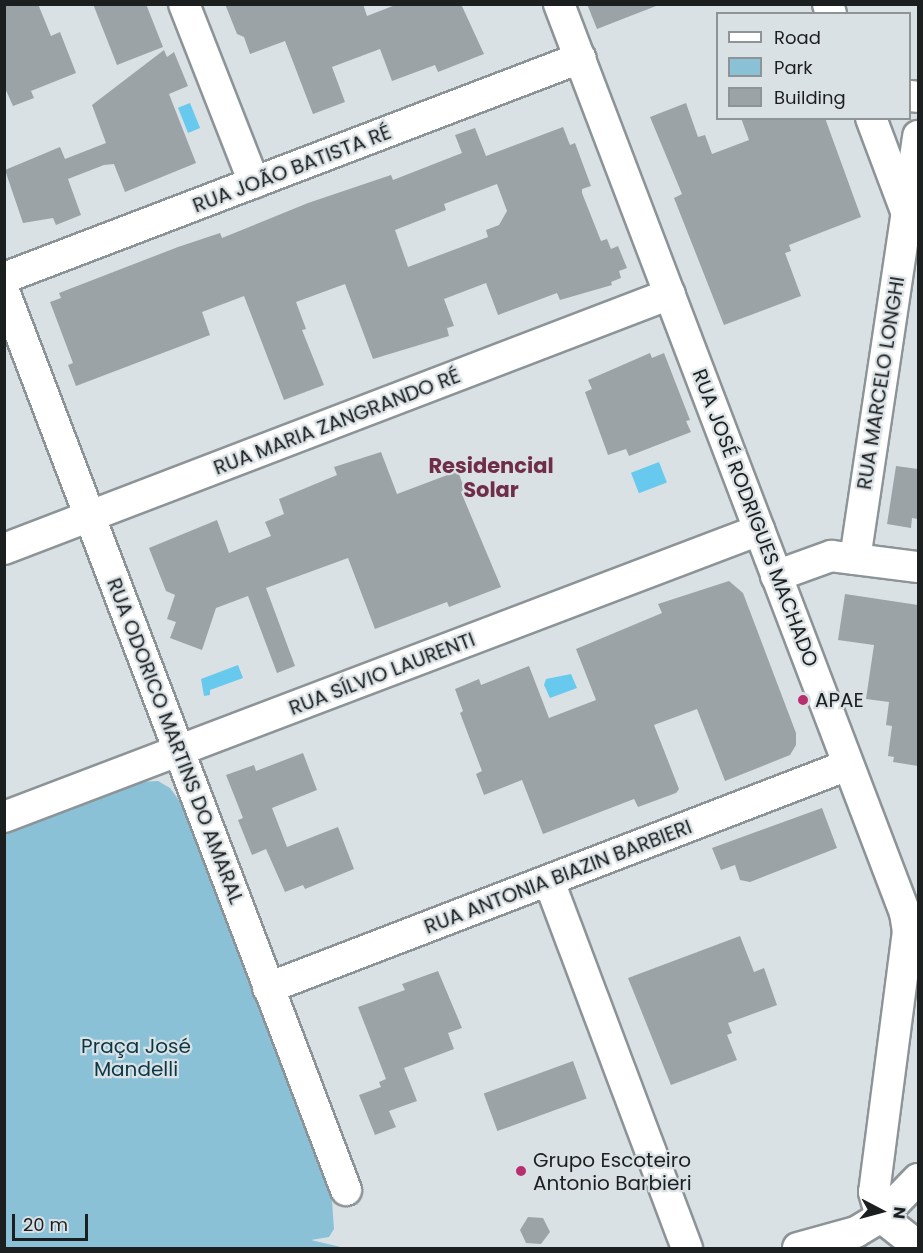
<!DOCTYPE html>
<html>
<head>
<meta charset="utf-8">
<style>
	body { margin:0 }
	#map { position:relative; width:923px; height:1253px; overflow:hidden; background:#dae1e5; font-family:Poppins,sans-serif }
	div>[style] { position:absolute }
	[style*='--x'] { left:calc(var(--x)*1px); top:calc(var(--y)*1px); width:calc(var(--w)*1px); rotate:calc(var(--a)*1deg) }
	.green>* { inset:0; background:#8ac1d7 }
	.water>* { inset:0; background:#67c9ed; transform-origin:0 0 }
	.building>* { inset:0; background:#9ca3a6; transform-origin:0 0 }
	.roads { filter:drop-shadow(2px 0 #8d9497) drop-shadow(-2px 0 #8d9497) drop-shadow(0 2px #8d9497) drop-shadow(0 -2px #8d9497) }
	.street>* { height:30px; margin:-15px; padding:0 15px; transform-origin:15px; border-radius:15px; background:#fff }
	.dots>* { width:16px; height:16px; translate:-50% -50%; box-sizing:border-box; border:3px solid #dae1e5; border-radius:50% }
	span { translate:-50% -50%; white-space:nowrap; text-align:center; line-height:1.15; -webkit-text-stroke:4.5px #dae1e5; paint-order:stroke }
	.street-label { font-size:20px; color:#1c1f20 }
	.poi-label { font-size:20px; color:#1c1f20 }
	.left { translate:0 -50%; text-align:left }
	.park-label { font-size:20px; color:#093746 }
	.neighbourhood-label { font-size:21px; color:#702d48; font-weight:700 }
	.frame { position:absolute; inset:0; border:6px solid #1c1f20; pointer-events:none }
	.legend { position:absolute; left:716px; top:12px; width:195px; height:108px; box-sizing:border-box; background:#dae1e5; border:2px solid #8e9396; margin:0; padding:8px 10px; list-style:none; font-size:18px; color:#1c1f20 }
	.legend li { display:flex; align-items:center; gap:12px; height:30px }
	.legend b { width:30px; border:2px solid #8e9396 }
	.north { position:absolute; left:851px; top:1181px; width:60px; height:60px; -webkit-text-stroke:4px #dae1e5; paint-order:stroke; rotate:96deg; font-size:16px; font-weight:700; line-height:24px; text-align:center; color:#1c1f20 }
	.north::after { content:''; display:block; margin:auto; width:21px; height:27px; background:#1c1f20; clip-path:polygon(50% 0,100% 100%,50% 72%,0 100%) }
	.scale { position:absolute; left:12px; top:1214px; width:76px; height:27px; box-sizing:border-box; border:3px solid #1c1f20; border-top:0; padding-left:8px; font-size:18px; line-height:21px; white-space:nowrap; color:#1c1f20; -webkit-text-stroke:4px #dae1e5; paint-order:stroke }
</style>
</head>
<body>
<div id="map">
	<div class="green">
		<i style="clip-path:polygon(158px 781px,170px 788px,181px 803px,332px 1201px,334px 1229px,329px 1237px,311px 1240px,345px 1248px,5px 1248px,5px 832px,139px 782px)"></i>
	</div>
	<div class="water">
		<i style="left:190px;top:103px;width:27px;height:13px;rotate:68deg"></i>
		<i style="left:659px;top:462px;width:22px;height:30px;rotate:69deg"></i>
		<i style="clip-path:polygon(238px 665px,243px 678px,210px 690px,210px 695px,204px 696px,201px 679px)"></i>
		<i style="clip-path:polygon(571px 674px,577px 688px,550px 698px,544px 685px,546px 679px)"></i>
	</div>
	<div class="building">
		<i style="clip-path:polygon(4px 4px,38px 4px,51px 36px,60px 32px,76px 73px,31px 91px,34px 98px,13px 106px,4px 86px)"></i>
		<i style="clip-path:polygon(93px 4px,146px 4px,163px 47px,117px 65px)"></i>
		<i style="clip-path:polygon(225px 4px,363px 4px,367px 16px,398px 4px,461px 4px,484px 54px,438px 72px,435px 65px,392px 81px,380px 49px,332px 67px,345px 102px,313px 114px,285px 41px,250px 54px,244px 37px,237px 34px)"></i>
		<i style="clip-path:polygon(587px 4px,656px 4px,656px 6px,597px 29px)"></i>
		<i style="clip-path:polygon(164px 50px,167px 57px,174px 52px,188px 86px,169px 94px,196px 163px,125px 192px,114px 164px,104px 165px,68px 179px,81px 215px,56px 225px,53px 218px,23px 223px,5px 170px,60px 147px,65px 159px,106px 143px,92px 105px)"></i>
		<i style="clip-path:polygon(686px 103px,698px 137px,705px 135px,712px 154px,749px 140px,741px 118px,825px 118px,861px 217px,789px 245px,791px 251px,785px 253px,801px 296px,724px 325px,674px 198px,682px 194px,650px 117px)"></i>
		<i style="clip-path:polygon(evenodd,563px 127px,570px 145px,575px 143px,591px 186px,582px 189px,582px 193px,601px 241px,607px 239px,611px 249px,618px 246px,627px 268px,619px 271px,621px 278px,611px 282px,612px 285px,560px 300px,557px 293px,498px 315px,486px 283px,444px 299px,454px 326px,447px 328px,449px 336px,373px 359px,345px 284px,296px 302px,306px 329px,302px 330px,324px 385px,284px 400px,244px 296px,202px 312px,210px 335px,76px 386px,68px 365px,73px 363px,50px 302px,61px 298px,59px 293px,178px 247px,220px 233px,222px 238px,308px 203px,391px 175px,393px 180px,462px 153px,455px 135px,475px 128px,486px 156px,563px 127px,497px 184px,507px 211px,499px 225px,486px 230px,488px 237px,408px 267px,395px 230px,446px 210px,444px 204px,497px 184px)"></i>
		<i style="clip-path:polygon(650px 353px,652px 358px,664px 353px,690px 420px,686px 421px,691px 432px,629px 456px,626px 449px,608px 455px,585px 392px,592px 389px,588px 380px)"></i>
		<i style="clip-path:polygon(381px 452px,397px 494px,458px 471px,465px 491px,461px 492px,501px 587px,449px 607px,447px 602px,375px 629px,348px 558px,266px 588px,295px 666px,277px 673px,248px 596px,216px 608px,202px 650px,170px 638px,176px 622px,167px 619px,175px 595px,166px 591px,149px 548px,217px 520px,229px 553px,271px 536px,265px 522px,284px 514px,279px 499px,337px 475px,334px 467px)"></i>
		<i style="clip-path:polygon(896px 466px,918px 469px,918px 519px,912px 518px,911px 528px,887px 524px)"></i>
		<i style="clip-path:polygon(729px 581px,743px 593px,796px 733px,796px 745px,790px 755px,725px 781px,697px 709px,654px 725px,679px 789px,676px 793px,638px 807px,634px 799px,543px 834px,522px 780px,484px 795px,476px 774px,482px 771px,460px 713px,463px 711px,455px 689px,479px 679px,481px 685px,529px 666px,549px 718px,596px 700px,576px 649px,662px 613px,658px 604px)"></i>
		<i style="clip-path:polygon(845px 594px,918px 605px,918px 766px,893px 762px,894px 757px,888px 756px,892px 726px,886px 725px,889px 702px,866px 699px,874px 645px,838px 640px)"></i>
		<i style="clip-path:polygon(303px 753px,317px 790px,272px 808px,287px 847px,338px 827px,354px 869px,305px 889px,303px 885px,285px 892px,266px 849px,252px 855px,238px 820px,243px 818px,226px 775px,254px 765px,256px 771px)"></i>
		<i style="clip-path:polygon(822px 808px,837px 848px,750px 882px,740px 880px,735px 865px,721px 870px,712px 848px)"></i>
		<i style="clip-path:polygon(740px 936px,754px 972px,764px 968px,777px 1005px,728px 1023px,732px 1033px,727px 1035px,737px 1060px,671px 1085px,628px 978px)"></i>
		<i style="clip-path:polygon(438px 971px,462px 1028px,448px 1033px,454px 1049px,404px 1068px,417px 1101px,389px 1111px,396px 1127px,375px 1135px,359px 1095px,381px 1087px,379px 1082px,386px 1079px,358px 1007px,405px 990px,402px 984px)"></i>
		<i style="left:573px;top:1061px;width:40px;height:95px;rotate:70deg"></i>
		<i style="clip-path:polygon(528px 1217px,543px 1218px,550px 1232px,541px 1244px,526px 1243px,520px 1230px)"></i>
	</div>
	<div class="roads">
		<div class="street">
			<i style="--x:184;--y:4;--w:192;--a:68.6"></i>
			<i style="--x:559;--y:4;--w:973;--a:69.16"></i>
			<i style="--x:905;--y:913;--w:18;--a:81"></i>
			<i style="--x:908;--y:931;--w:263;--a:97.4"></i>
			<i style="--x:874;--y:1192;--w:26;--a:74"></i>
			<i style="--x:881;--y:1217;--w:47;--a:38.1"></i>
			<i style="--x:828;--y:4;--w:10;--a:73"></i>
			<i style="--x:910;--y:96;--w:8;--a:7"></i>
			<i style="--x:871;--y:118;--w:99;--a:69.4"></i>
			<i style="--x:4;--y:278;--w:617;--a:-20.9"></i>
			<i style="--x:4;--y:291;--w:962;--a:69.17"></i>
			<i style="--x:4;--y:549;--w:713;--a:-20.95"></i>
			<i style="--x:855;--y:559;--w:428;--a:-81.5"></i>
			<i style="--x:776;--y:576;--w:59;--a:-20"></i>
			<i style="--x:831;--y:556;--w:88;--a:7.2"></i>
			<i style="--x:4;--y:817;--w:808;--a:-20.81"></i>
			<i style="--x:549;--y:881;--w:392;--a:69.4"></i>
			<i style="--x:268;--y:988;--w:621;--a:-21.03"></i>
			<i style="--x:798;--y:1248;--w:60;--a:-15.4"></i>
			<i style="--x:856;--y:1232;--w:29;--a:-31"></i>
			<i style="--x:881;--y:1217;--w:53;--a:-45.8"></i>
		</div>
	</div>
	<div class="dots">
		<i style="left:803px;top:700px;background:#b72f6e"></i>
		<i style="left:521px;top:1171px;background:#b72f6e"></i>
	</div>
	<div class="street-label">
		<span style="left:292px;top:169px;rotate:-21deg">RUA JOÃO BATISTA RÉ</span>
		<span style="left:881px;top:383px;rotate:-81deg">RUA MARCELO LONGHI</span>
		<span style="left:337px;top:422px;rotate:-21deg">RUA MARIA ZANGRANDO RÉ</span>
		<span style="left:755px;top:518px;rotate:69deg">RUA JOSÉ RODRIGUES MACHADO</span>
		<span style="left:382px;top:674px;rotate:-21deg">RUA SÍLVIO LAURENTI</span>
		<span style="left:175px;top:741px;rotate:69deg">RUA ODORICO MARTINS DO AMARAL</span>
		<span style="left:558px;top:877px;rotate:-21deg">RUA ANTONIA BIAZIN BARBIERI</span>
	</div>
	<div class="poi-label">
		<span class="left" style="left:815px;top:700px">APAE</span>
		<span class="left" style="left:533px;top:1172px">Grupo Escoteiro<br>Antonio Barbieri</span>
	</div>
	<div class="park-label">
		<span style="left:136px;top:1058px">Praça José<br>Mandelli</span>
	</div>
	<div class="neighbourhood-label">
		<span style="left:491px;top:478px">Residencial<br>Solar</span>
	</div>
	<div class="frame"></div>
	<ul class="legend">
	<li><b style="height:8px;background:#fff"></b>Road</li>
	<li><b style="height:16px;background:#8ac1d7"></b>Park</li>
	<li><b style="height:16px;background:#9ca3a6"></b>Building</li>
	</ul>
	<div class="north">N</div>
	<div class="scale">20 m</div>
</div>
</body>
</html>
